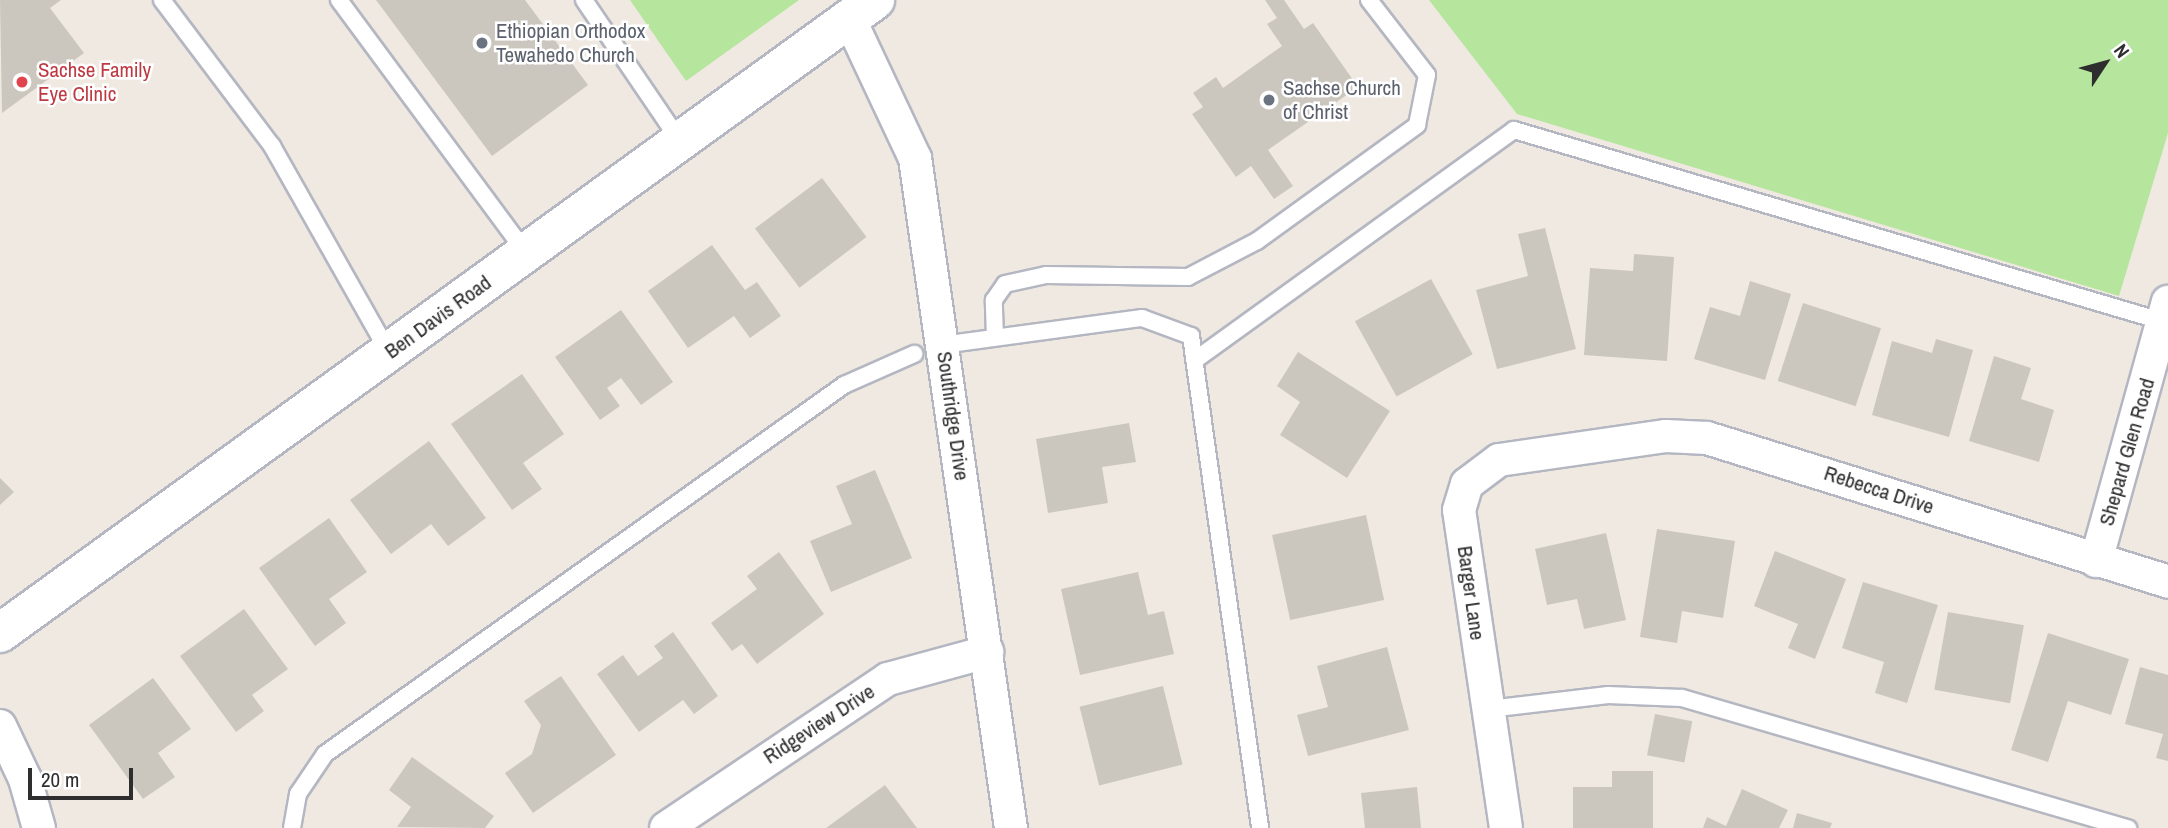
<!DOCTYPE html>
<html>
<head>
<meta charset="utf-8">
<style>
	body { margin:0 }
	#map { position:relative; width:2168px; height:828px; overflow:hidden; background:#efe9e1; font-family:"Archivo Narrow",sans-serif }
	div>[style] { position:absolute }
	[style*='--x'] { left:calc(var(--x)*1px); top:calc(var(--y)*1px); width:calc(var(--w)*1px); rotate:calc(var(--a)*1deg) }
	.green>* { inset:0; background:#b6e59e }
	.building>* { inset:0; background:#cbc7bf; transform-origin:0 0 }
	.roads { filter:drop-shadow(2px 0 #b4b7c1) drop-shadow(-2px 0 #b4b7c1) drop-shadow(0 2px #b4b7c1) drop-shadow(0 -2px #b4b7c1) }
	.service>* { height:16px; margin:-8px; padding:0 8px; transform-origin:8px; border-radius:8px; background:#fff }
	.minor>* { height:32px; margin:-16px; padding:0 16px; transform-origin:16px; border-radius:16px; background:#fff }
	.tertiary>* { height:38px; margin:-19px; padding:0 19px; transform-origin:19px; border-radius:19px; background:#fff }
	.dots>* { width:19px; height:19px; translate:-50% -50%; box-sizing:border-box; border:4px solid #fff; border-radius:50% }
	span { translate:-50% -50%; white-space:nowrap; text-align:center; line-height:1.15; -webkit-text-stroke:5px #fff; paint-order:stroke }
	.worship-label { font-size:21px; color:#5b616d }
	.left { translate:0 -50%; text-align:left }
	.health-label { font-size:21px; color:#be3a42 }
	.street-label { font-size:21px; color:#2e2e2e }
	.north { position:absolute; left:2070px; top:28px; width:70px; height:70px; -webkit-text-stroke:5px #fff; paint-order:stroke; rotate:54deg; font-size:19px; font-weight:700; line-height:28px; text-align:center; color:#2e2e2e }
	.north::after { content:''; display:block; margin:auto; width:24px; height:32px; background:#2e2e2e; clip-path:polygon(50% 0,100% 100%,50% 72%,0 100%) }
	.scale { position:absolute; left:28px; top:768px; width:105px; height:32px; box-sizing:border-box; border:4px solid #2e2e2e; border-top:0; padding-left:9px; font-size:21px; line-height:24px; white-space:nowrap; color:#2e2e2e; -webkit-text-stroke:5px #fff; paint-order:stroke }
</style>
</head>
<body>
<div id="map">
	<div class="green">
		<i style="clip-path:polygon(630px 0,799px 0,686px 81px)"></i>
		<i style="clip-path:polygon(1429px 0,2168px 0,2168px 133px,2119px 296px,1517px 114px)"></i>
	</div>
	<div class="building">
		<i style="clip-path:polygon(0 0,61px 0,50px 8px,84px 53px,2px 113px)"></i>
		<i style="clip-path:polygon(376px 0,525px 0,588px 85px,492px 156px)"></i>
		<i style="clip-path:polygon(1265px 0,1284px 0,1304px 29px,1313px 23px,1358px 87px,1268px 150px,1293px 186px,1274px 199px,1251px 166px,1236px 177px,1192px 114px,1203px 107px,1193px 93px,1216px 77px,1223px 88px,1282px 46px,1267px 24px,1277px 18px)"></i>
		<i style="left:822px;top:178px;width:74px;height:84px;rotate:53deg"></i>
		<i style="clip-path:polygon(1545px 228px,1576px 349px,1497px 369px,1476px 290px,1528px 276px,1518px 234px)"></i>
		<i style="clip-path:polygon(712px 245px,745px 290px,757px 282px,781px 316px,750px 338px,734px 316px,688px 348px,648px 291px)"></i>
		<i style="clip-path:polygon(1634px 254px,1674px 257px,1667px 361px,1584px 355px,1590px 268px,1633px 271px)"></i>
		<i style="left:1431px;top:279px;width:86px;height:87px;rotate:61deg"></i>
		<i style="clip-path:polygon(1750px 281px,1791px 294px,1765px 380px,1694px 359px,1710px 307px,1740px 316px)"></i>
		<i style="left:1803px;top:303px;width:82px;height:82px;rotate:18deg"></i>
		<i style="clip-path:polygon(621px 310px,673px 382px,641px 405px,621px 378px,607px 388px,620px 406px,600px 420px,555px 357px)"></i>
		<i style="clip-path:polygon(1936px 339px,1973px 350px,1949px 437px,1872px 415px,1892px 341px,1932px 353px)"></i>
		<i style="clip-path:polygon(1298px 352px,1390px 411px,1347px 478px,1280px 435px,1300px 402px,1277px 386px)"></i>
		<i style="clip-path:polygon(1994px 356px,2031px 368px,2021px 399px,2054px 410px,2039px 462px,1969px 441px)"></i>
		<i style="clip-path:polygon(522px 374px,564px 434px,523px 463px,542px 489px,512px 510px,451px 424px)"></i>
		<i style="clip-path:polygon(1129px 423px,1136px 462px,1102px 467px,1108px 503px,1048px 513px,1036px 439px)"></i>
		<i style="clip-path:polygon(429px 441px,486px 518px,448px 546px,431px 524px,391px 554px,350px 500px)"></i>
		<i style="clip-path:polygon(875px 470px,912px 558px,831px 592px,810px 541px,852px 524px,836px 486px)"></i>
		<i style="clip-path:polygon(0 478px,14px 492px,0 505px)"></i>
		<i style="left:1366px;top:515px;width:87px;height:96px;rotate:78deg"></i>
		<i style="clip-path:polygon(329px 518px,367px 572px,329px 599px,346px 623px,315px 646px,259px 568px)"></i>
		<i style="clip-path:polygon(1657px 529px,1735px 541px,1723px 618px,1682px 611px,1677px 643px,1640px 637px)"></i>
		<i style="clip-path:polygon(1606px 533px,1626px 620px,1584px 629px,1577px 599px,1547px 605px,1535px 549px)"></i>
		<i style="clip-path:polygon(1775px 551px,1846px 579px,1815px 659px,1788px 648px,1798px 624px,1754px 606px)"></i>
		<i style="clip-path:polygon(779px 552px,824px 614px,757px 664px,742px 644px,732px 651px,711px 623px,757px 589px,747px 576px)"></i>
		<i style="clip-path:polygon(1138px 572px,1148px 615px,1164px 611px,1174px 654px,1080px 675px,1061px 589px)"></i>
		<i style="clip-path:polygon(1863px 582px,1938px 605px,1907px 703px,1875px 693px,1884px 662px,1842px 648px)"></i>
		<i style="clip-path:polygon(244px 609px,288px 669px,252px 695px,264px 711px,236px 732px,180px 656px)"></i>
		<i style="left:1948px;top:612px;width:77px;height:79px;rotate:10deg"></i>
		<i style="clip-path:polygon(673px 632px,718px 696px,694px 714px,683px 700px,639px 732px,597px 674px,623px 655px,638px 676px,663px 658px,654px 646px)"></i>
		<i style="clip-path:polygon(2048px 633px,2129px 659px,2111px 715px,2068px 701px,2048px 762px,2011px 750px)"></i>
		<i style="clip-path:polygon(1387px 647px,1409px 730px,1308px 756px,1297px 715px,1328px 707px,1317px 666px)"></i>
		<i style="clip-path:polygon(2140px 667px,2168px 675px,2168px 761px,2156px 758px,2163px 734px,2125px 724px)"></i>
		<i style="clip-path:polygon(561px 676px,616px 755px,533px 813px,505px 773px,532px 754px,541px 725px,524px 701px)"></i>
		<i style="clip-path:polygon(153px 678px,191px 729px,158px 753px,175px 777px,143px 799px,89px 725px)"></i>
		<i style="left:1163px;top:686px;width:81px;height:86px;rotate:76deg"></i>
		<i style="left:1655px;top:714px;width:38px;height:42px;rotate:11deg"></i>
		<i style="clip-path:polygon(412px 757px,494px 816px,485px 828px,397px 827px,411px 807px,389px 790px)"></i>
		<i style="clip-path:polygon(1612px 771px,1653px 771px,1653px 828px,1573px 828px,1573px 787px,1612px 787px)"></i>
		<i style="clip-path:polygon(885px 785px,917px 828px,826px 828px)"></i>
		<i style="clip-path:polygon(1417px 787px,1421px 828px,1365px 828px,1361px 793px)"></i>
		<i style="clip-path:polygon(1742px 789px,1788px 810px,1779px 828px,1703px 828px,1707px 817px,1726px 826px)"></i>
		<i style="clip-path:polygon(1797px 813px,1832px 823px,1830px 828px,1793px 828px)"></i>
	</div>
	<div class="roads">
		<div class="service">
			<i style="--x:162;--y:0;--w:183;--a:53"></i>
			<i style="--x:272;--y:146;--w:238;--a:60.5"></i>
			<i style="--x:339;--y:0;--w:315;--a:53.5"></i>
			<i style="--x:584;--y:0;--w:171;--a:55.8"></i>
			<i style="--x:995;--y:337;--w:37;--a:-92"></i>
			<i style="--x:994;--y:300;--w:19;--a:-55"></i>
			<i style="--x:1005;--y:284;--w:42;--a:-12.4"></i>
			<i style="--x:1046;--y:275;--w:142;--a:0.8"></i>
			<i style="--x:1188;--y:277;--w:78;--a:-27.6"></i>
			<i style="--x:1257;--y:241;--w:198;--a:-35.9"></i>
			<i style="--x:1417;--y:125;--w:51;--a:-78.7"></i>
			<i style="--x:1427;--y:75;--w:95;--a:-127.7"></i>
			<i style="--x:942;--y:345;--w:202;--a:-7.7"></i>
			<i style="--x:1142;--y:318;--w:52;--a:20.2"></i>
			<i style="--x:1191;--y:336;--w:497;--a:82"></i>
			<i style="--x:1195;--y:360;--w:393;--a:-35.8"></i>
			<i style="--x:1514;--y:130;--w:682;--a:16.44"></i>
			<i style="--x:1489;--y:709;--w:120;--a:-6.7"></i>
			<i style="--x:1608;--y:695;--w:74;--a:2.3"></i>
			<i style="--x:1682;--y:698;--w:465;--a:16.3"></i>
			<i style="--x:292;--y:828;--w:35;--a:-80"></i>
			<i style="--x:298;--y:794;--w:48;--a:-56"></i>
			<i style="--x:325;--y:754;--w:637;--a:-35.41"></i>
			<i style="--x:844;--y:385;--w:77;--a:-23.9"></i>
		</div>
		<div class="minor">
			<i style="--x:849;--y:18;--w:155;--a:64.8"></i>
			<i style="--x:915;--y:158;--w:677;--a:81.85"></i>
			<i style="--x:2096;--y:561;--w:269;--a:-74.5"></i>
			<i style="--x:0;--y:726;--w:59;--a:64.7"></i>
			<i style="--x:25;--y:779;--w:51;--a:74.1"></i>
			<i style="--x:666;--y:828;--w:267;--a:-33.9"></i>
			<i style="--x:888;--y:679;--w:103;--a:-15.3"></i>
			<i style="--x:1506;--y:828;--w:321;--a:-98.4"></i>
			<i style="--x:1459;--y:510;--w:27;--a:-73"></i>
			<i style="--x:1467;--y:484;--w:40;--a:-37"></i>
			<i style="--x:1499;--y:460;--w:169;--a:-8.2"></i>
			<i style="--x:1666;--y:436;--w:41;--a:2.8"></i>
			<i style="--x:1707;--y:438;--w:483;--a:17.3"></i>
		</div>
		<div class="tertiary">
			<i style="--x:0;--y:633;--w:1080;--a:-35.88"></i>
		</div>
	</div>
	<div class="dots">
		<i style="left:482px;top:43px;background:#6b7280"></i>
		<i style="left:22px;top:82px;background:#e0444e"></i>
		<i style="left:1269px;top:100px;background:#6b7280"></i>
	</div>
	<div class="worship-label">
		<span class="left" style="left:496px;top:43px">Ethiopian Orthodox<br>Tewahedo Church</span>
		<span class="left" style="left:1283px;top:100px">Sachse Church<br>of Christ</span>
	</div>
	<div class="health-label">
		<span class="left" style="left:38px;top:82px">Sachse Family<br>Eye Clinic</span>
	</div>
	<div class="street-label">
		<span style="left:438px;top:317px;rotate:-36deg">Ben Davis Road</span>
		<span style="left:953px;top:416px;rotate:82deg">Southridge Drive</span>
		<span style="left:2127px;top:452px;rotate:-74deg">Shepard Glen Road</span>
		<span style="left:1879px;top:490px;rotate:18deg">Rebecca Drive</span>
		<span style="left:1471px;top:593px;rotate:82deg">Barger Lane</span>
		<span style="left:819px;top:724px;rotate:-33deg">Ridgeview Drive</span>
	</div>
	<div class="north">N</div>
	<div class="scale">20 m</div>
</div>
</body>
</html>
